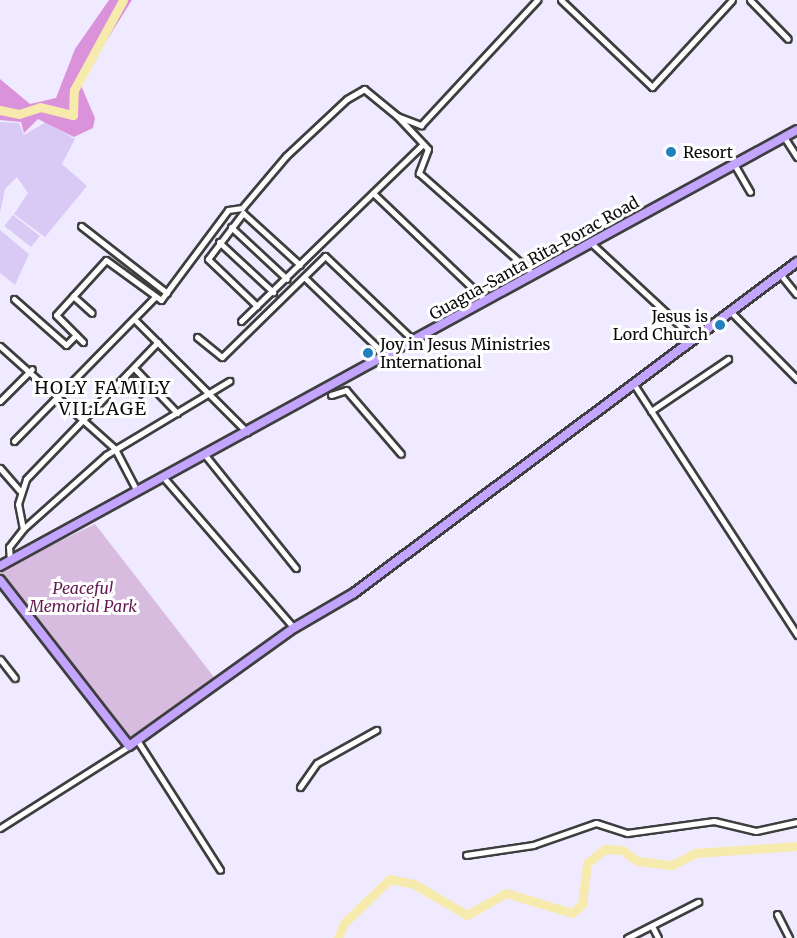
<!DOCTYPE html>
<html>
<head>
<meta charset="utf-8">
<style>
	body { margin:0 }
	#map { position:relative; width:797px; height:938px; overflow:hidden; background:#efeaff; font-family:Merriweather,serif }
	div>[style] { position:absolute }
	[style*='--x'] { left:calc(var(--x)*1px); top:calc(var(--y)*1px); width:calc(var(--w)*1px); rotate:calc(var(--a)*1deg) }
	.farmland>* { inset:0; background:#d9caf5; transform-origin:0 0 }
	.forest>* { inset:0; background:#da92da }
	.cemetery>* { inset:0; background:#d8bce0 }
	.river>* { height:9px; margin:-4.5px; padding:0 4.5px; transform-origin:4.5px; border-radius:4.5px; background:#f7eaad }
	.building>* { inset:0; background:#484a54; transform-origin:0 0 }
	.roads { filter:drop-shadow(2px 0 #3e3e3e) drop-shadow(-2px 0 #3e3e3e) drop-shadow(0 2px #3e3e3e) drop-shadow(0 -2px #3e3e3e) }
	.street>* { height:5px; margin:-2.5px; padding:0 2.5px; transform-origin:2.5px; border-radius:2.5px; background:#fff }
	.secondary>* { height:8px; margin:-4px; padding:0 4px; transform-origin:4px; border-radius:4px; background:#c3a5ff }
	.dots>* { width:16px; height:16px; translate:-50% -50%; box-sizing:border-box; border:3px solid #fff; border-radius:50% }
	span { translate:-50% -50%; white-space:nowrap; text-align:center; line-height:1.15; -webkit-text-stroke:6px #fff; paint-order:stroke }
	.poi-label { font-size:16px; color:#0b0b0b }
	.left { translate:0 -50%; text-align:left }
	.right { translate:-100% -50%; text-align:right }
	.street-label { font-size:16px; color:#0b0b0b }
	.park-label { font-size:16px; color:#641b53; font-style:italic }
	.neighbourhood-label { font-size:18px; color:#0b0b0b; letter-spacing:1.5px }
</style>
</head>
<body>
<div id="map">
	<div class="farmland">
		<i style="clip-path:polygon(0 122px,19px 123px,24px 135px,46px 122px,75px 139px,62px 164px,87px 186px,45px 237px,14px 214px,28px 193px,17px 177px,5px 189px,0 213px)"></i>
		<i style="left:13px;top:215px;width:34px;height:14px;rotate:38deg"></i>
		<i style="clip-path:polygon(0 230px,29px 254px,15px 285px,0 273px)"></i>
	</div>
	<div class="forest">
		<i style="clip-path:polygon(109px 0,132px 0,80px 83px,95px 118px,93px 128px,74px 137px,38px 119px,24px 133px,21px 122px,0 120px,0 79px,30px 104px,56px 98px,75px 49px)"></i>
	</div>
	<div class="cemetery">
		<i style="clip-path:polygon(95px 524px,217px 681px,130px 741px,0 578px,0 570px)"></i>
	</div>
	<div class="river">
		<i style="--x:0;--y:110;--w:19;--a:12"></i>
		<i style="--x:19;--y:114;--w:22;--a:-18"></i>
		<i style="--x:40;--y:107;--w:34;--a:14"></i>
		<i style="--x:73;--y:115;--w:25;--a:-88"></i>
		<i style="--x:74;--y:90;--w:102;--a:-61.4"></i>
		<i style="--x:338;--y:938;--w:16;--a:-68"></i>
		<i style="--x:344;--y:923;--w:64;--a:-43.7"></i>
		<i style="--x:390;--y:879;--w:25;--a:12"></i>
		<i style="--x:414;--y:884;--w:61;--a:30.3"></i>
		<i style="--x:467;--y:915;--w:45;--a:-29.4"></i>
		<i style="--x:506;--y:893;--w:69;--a:16.9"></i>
		<i style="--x:572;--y:913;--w:13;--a:-42"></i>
		<i style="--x:582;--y:904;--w:41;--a:-83"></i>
		<i style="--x:587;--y:863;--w:23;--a:-38"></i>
		<i style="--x:605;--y:849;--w:17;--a:3"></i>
		<i style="--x:622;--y:850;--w:19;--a:36"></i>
		<i style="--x:637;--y:861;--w:35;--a:7"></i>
		<i style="--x:672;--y:865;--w:27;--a:-27"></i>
		<i style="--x:696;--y:853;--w:101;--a:-4"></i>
	</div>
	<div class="building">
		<i style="left:133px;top:374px;width:24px;height:13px;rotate:45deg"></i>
	</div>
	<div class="roads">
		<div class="street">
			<i style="--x:561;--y:0;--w:126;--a:43.7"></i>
			<i style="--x:652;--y:87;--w:118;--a:-47.4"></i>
			<i style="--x:750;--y:0;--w:54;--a:45.7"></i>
			<i style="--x:397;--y:116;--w:45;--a:46.8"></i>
			<i style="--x:428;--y:149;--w:26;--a:111"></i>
			<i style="--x:419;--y:173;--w:152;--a:41.5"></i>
			<i style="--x:784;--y:137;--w:24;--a:57"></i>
			<i style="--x:734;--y:164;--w:32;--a:60"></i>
			<i style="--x:373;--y:193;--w:155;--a:43.7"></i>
			<i style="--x:81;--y:226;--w:109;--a:37.9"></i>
			<i style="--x:231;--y:227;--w:76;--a:42.9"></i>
			<i style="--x:219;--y:242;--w:74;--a:42.8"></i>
			<i style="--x:590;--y:242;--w:138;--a:42.9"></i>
			<i style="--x:780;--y:274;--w:26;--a:51"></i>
			<i style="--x:304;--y:277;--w:114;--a:43.9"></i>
			<i style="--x:73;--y:296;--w:25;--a:42"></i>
			<i style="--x:14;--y:299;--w:69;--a:41.5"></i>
			<i style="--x:66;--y:345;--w:14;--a:-45"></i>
			<i style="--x:257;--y:306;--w:68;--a:-136.2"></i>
			<i style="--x:208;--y:259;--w:58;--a:-52.7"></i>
			<i style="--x:243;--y:213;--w:77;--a:42.4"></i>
			<i style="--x:729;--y:310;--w:97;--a:45.4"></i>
			<i style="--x:134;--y:319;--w:160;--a:45"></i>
			<i style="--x:241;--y:321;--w:254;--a:-44.2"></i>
			<i style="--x:197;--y:337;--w:32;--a:39"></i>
			<i style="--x:222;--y:357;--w:144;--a:-44.4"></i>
			<i style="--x:325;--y:256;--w:122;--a:43.7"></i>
			<i style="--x:83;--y:342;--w:38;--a:-135"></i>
			<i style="--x:56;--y:315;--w:74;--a:-47.7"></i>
			<i style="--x:106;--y:260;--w:68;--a:36"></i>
			<i style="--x:161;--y:300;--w:112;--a:-53.3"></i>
			<i style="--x:228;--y:210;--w:14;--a:-8"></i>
			<i style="--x:242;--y:208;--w:68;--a:-49.8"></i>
			<i style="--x:286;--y:156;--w:83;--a:-43.1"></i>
			<i style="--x:347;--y:99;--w:20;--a:-30"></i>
			<i style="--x:364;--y:89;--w:43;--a:39.3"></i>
			<i style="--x:397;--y:116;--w:26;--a:21"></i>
			<i style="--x:421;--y:125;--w:171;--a:-47.1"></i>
			<i style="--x:0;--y:346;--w:154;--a:41.8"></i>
			<i style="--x:115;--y:449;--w:47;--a:62.4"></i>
			<i style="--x:135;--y:369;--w:61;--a:46.3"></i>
			<i style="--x:633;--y:383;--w:301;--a:56.9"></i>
			<i style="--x:331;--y:395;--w:16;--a:-18"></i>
			<i style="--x:346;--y:390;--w:84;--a:49.3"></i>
			<i style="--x:0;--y:401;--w:45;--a:-45"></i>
			<i style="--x:651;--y:411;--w:93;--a:-34"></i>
			<i style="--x:14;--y:441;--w:200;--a:-45.6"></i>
			<i style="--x:205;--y:455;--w:145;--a:51.2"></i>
			<i style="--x:0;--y:468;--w:30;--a:49"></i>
			<i style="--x:164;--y:478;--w:198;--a:49.1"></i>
			<i style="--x:23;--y:529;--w:25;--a:-101"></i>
			<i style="--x:18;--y:504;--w:26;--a:-72"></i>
			<i style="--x:26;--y:479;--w:190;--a:-46.1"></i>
			<i style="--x:10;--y:561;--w:14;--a:-94"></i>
			<i style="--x:9;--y:547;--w:23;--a:-52"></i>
			<i style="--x:23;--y:529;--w:111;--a:-41.7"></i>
			<i style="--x:106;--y:455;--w:144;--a:-31"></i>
			<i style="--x:0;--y:659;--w:24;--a:52"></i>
			<i style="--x:137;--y:740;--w:154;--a:57.4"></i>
			<i style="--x:300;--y:787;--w:29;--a:-55"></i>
			<i style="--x:317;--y:763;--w:68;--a:-29.2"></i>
			<i style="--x:0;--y:828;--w:153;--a:-32.4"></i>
			<i style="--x:466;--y:855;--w:68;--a:-8.5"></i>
			<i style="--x:533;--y:845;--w:67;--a:-19.2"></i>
			<i style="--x:596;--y:823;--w:33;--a:18"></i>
			<i style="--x:627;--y:833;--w:88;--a:-7.9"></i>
			<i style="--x:714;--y:821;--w:43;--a:13.4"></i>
			<i style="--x:756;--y:831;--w:42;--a:-12.4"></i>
			<i style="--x:777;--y:914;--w:27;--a:63"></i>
			<i style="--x:652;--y:926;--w:13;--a:63"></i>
			<i style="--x:627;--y:938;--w:80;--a:-26.9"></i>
		</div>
		<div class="secondary">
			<i style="--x:0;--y:566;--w:908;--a:-28.68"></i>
			<i style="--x:0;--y:580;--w:210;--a:52.1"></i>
			<i style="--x:129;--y:746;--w:203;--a:-35.6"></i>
			<i style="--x:294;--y:628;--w:69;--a:-30.3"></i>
			<i style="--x:354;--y:593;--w:553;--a:-36.77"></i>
		</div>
	</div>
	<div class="dots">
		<i style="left:671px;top:152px;background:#2180be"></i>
		<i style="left:720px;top:325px;background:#2180be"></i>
		<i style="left:368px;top:353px;background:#2180be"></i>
	</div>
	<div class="poi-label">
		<span class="left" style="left:683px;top:152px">Resort</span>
		<span class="right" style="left:708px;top:325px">Jesus is<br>Lord Church</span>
		<span class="left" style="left:380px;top:353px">Joy in Jesus Ministries<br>International</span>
	</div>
	<div class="street-label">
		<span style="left:534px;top:258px;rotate:-29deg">Guagua-Santa Rita-Porac Road</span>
	</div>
	<div class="park-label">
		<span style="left:83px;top:597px">Peaceful<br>Memorial Park</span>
	</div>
	<div class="neighbourhood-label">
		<span style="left:103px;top:399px">HOLY FAMILY<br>VILLAGE</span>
	</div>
</div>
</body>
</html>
